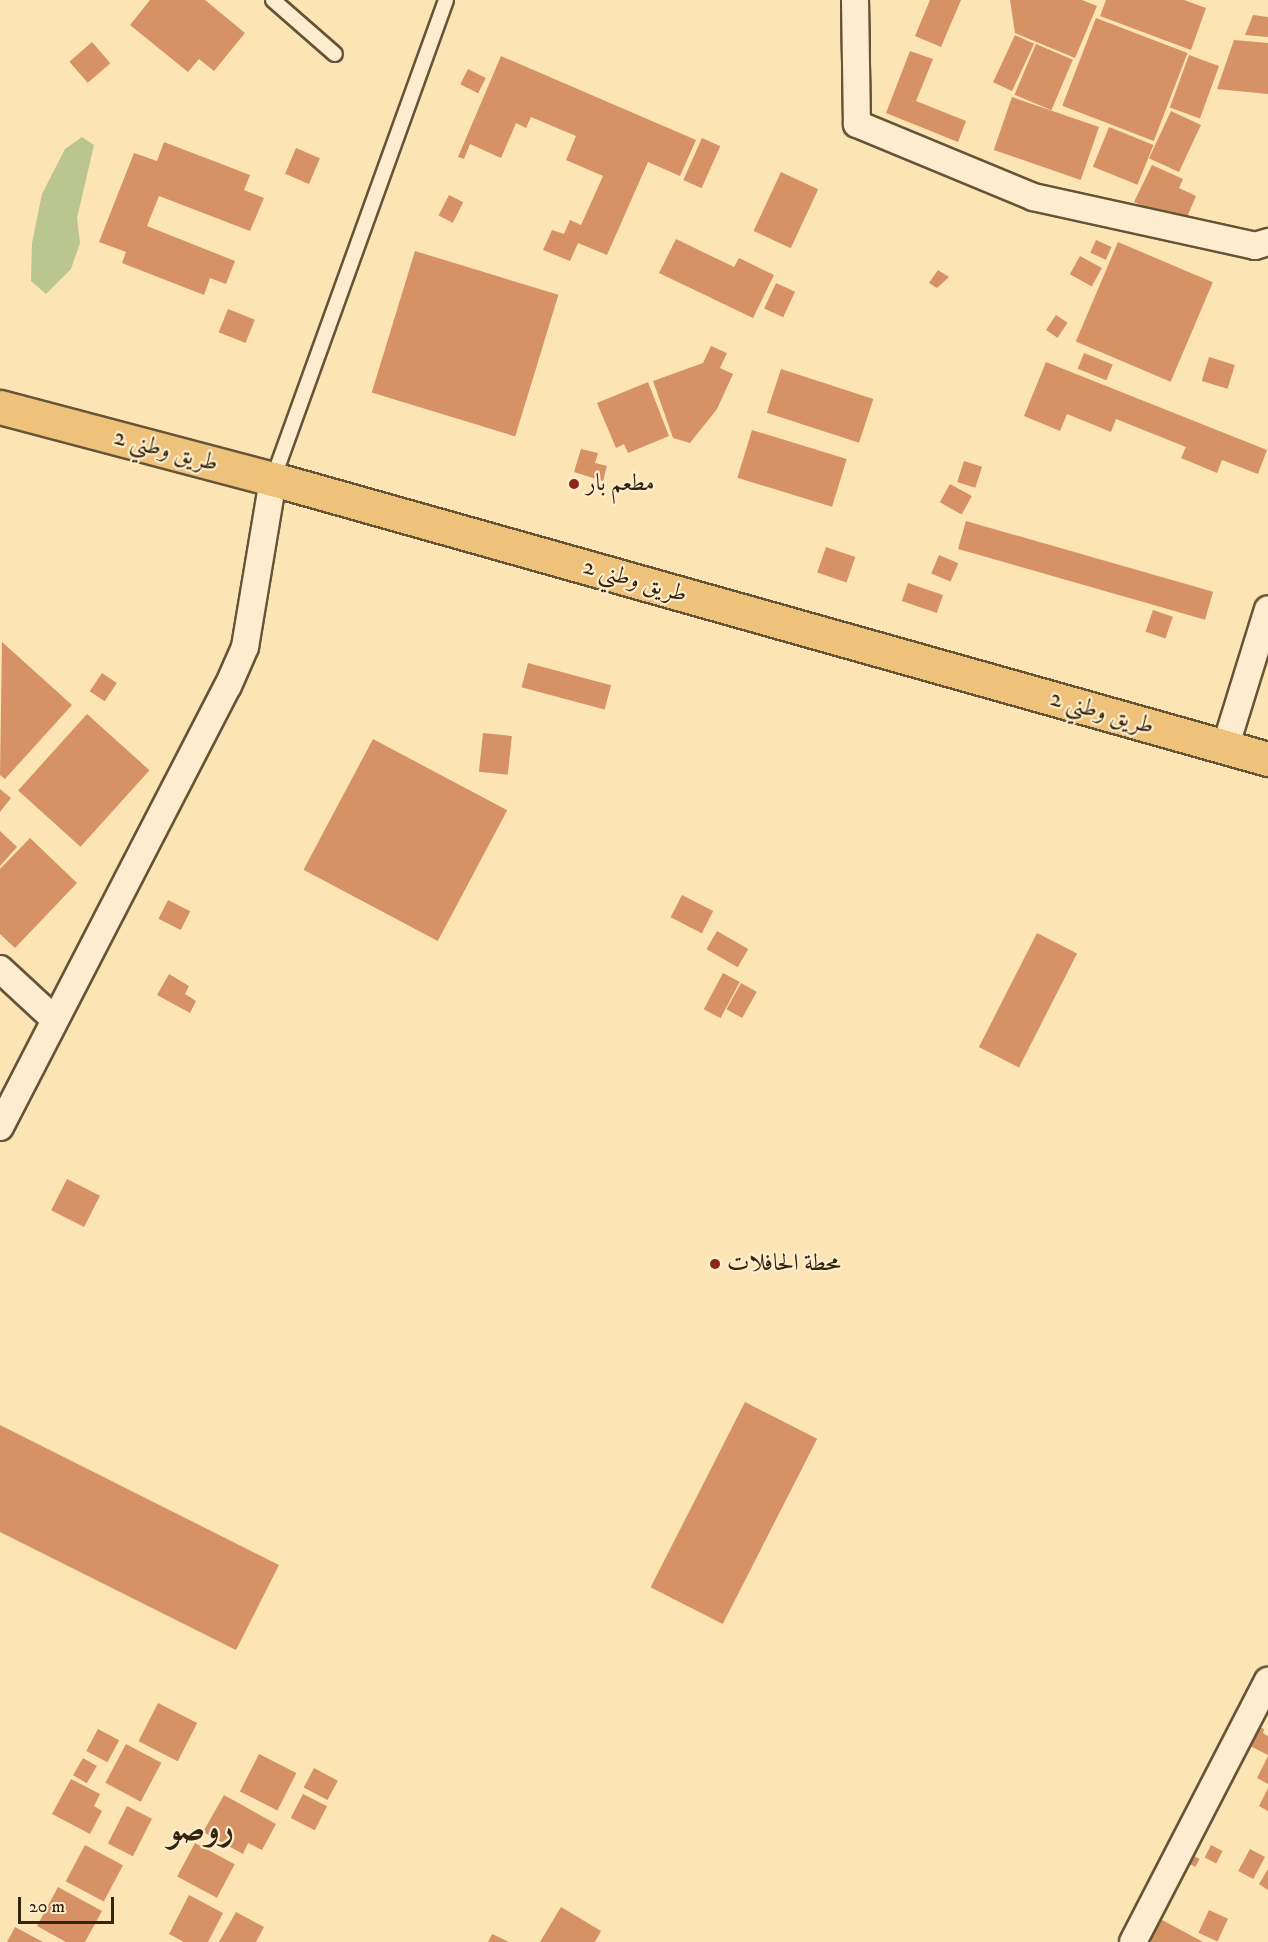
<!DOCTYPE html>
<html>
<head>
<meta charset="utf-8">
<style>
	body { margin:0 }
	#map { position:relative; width:1268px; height:1942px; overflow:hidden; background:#fce4b4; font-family:"IM FELL DW Pica",Amiri,serif }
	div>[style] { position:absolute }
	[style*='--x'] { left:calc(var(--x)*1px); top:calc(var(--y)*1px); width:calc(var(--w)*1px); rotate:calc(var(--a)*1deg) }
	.green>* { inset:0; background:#bbc590 }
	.building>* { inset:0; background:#d69265; transform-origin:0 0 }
	.roads { filter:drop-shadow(2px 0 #655436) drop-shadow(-2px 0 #655436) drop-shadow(0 2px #655436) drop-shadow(0 -2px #655436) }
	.lane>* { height:14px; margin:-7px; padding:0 7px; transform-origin:7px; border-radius:7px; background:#fdedce }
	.street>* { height:26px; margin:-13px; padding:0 13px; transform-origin:13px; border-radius:13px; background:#fdedce }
	.highway>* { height:33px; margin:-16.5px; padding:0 16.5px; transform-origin:16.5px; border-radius:16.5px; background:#eec27a }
	.dots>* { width:16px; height:16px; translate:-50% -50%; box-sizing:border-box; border:3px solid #fdedce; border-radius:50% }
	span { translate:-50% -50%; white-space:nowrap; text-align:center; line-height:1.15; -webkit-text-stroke:4.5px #fdedce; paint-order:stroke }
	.street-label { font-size:24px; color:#33240c }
	.poi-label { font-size:24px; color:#33240c }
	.left { translate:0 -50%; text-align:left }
	.town-label { font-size:36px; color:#33240c; font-weight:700 }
	.scale { position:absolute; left:18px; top:1897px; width:96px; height:27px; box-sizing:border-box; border:3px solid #33240c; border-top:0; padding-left:8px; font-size:18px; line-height:21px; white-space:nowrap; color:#33240c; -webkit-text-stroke:4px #fdedce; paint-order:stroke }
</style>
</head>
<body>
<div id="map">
	<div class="green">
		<i style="clip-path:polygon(82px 137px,94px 145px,77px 218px,80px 243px,71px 269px,46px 294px,31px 281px,32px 243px,42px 194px,65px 149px)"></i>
	</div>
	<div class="building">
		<i style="clip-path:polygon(150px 0,205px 0,245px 33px,214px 71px,199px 59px,188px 72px,130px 25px)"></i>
		<i style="clip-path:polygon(930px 0,961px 0,941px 47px,915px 36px)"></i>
		<i style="clip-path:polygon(1010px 0,1082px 0,1097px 6px,1075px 58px,1015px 33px)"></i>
		<i style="clip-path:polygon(1106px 0,1184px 0,1206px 8px,1191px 50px,1100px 16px)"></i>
		<i style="clip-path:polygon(1253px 15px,1268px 17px,1268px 37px,1245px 35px)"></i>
		<i style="left:1096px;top:18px;width:98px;height:94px;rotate:21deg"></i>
		<i style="left:1015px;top:35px;width:21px;height:52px;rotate:25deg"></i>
		<i style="clip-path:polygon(1234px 40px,1268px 43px,1268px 94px,1217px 89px)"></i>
		<i style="left:92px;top:42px;width:28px;height:30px;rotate:49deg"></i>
		<i style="left:1036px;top:44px;width:40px;height:55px;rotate:23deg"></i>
		<i style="clip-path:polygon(910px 51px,933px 59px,916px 101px,966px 121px,958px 142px,886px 113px)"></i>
		<i style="left:1189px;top:55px;width:32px;height:56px;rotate:20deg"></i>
		<i style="clip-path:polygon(501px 56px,696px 140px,680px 176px,648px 162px,607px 255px,578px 243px,570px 261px,543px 250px,552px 230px,564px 234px,570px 220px,581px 225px,603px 176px,566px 160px,576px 136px,531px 117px,526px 128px,516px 123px,501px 158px,470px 144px,464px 159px,458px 157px)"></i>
		<i style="left:468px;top:69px;width:20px;height:17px;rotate:27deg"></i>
		<i style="left:1012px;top:97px;width:92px;height:56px;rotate:19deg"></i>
		<i style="left:1171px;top:111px;width:33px;height:52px;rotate:25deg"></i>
		<i style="left:1109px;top:127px;width:48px;height:43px;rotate:22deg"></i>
		<i style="left:702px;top:138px;width:20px;height:46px;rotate:24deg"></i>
		<i style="clip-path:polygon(164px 142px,250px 175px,244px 190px,264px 198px,250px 231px,159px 196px,147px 226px,235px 261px,226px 284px,210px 278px,204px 295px,122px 263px,126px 252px,99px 242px,134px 153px,157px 161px)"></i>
		<i style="left:296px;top:148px;width:26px;height:28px;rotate:23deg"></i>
		<i style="clip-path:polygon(1152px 165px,1183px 179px,1179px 188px,1196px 196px,1184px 224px,1134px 202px)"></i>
		<i style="left:781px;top:172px;width:41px;height:65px;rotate:25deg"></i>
		<i style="left:449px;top:195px;width:16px;height:23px;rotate:27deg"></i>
		<i style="clip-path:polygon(676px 239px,734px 267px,739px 258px,774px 275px,753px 318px,659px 273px)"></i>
		<i style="left:1096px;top:240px;width:17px;height:14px;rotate:24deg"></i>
		<i style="left:1118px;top:242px;width:103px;height:108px;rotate:23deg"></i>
		<i style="left:415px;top:251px;width:150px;height:148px;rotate:17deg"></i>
		<i style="left:1080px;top:256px;width:25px;height:21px;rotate:29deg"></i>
		<i style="clip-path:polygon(938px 270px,949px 277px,937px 288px,929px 283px)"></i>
		<i style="left:776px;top:283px;width:21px;height:28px;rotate:25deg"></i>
		<i style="left:228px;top:309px;width:29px;height:25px;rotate:22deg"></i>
		<i style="left:1056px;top:315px;width:14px;height:18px;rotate:34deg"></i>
		<i style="clip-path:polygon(711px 346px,727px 353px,720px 368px,733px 374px,717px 409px,690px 443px,673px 438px,653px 381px,703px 363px)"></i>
		<i style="left:1084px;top:353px;width:31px;height:17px;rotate:22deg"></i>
		<i style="left:1209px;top:357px;width:27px;height:25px;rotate:17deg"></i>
		<i style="clip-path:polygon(1046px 362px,1267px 450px,1258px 474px,1222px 460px,1217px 473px,1181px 458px,1186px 447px,1116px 419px,1111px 432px,1067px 414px,1060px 431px,1024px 416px)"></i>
		<i style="left:781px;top:369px;width:97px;height:46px;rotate:18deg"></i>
		<i style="clip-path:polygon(648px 382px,669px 436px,628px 453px,624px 444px,616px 448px,597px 403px)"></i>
		<i style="left:752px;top:430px;width:99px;height:50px;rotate:17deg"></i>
		<i style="clip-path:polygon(581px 449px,598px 453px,595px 463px,607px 466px,603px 481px,574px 472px)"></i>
		<i style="left:964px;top:461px;width:19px;height:22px;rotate:18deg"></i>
		<i style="left:950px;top:484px;width:25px;height:21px;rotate:29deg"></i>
		<i style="left:966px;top:521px;width:257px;height:29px;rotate:16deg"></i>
		<i style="left:826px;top:547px;width:31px;height:27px;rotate:19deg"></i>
		<i style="left:939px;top:555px;width:21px;height:20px;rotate:23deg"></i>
		<i style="left:908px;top:583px;width:37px;height:19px;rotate:19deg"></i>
		<i style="left:1153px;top:610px;width:21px;height:23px;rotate:19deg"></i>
		<i style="clip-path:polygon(2px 642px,72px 705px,5px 779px,0 775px)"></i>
		<i style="left:528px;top:663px;width:86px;height:25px;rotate:15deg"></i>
		<i style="left:102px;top:673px;width:18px;height:22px;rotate:34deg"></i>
		<i style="left:87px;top:714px;width:84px;height:103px;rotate:42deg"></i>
		<i style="left:483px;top:733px;width:29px;height:39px;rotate:6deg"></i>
		<i style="left:373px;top:739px;width:152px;height:148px;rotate:28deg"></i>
		<i style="clip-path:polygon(0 789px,11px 798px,0 812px)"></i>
		<i style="clip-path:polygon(0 831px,17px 847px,0 866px)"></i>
		<i style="clip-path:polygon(30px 838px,77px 883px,15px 948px,0 934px,0 869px)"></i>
		<i style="left:682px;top:895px;width:35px;height:25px;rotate:27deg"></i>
		<i style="left:168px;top:900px;width:25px;height:21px;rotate:27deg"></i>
		<i style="left:717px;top:931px;width:36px;height:21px;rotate:30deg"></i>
		<i style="left:1037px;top:933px;width:45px;height:128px;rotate:27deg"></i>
		<i style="left:723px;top:973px;width:19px;height:41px;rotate:28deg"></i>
		<i style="clip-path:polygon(169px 974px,189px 986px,185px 994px,196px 1001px,190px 1013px,157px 995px)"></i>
		<i style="left:741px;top:983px;width:18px;height:30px;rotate:29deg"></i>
		<i style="left:67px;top:1179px;width:37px;height:35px;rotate:27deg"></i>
		<i style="left:745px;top:1402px;width:81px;height:208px;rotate:27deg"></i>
		<i style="clip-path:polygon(0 1425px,279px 1565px,236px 1650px,0 1532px)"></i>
		<i style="left:158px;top:1703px;width:44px;height:43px;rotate:27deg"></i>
		<i style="clip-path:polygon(1252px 1723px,1264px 1729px,1263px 1733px,1268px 1736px,1268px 1755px,1242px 1742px)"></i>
		<i style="left:98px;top:1729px;width:24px;height:25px;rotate:28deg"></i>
		<i style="left:126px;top:1744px;width:40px;height:44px;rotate:28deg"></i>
		<i style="left:259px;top:1754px;width:42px;height:42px;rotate:27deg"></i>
		<i style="clip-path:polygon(1268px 1756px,1268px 1784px,1257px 1778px)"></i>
		<i style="left:83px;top:1758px;width:16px;height:20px;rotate:30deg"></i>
		<i style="left:314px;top:1768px;width:27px;height:22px;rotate:28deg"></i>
		<i style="clip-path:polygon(71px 1779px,100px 1794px,94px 1806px,102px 1811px,90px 1834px,52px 1814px)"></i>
		<i style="clip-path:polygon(1268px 1788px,1268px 1811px,1259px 1806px)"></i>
		<i style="left:303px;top:1794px;width:27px;height:27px;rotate:27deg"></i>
		<i style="clip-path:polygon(224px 1795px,276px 1824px,262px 1850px,248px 1843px,243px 1854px,203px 1832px)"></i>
		<i style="left:127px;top:1806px;width:28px;height:42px;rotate:27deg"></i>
		<i style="left:195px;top:1843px;width:45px;height:38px;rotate:28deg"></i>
		<i style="left:85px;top:1845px;width:43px;height:41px;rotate:28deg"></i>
		<i style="left:1211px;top:1845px;width:13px;height:14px;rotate:27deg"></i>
		<i style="left:1250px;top:1849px;width:17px;height:25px;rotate:28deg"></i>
		<i style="left:1188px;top:1853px;width:13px;height:9px;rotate:27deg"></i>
		<i style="clip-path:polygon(1268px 1869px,1268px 1890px,1259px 1884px)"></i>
		<i style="clip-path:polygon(58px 1887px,102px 1911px,85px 1942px,66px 1942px,37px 1926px)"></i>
		<i style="clip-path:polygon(189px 1895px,223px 1913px,208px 1942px,184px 1942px,169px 1934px)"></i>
		<i style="clip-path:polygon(561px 1907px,601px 1931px,595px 1942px,540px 1942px)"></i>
		<i style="left:1209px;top:1910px;width:21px;height:25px;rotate:25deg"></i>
		<i style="clip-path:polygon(236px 1912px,264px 1927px,256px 1942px,219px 1942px)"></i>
		<i style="clip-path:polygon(1153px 1915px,1203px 1942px,1152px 1942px,1142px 1935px)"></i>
		<i style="clip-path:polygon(15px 1927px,43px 1942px,7px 1942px)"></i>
		<i style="clip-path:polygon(492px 1934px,509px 1942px,488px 1942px)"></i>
	</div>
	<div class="roads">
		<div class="lane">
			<i style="--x:273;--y:0;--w:82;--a:41.1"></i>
			<i style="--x:273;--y:479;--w:509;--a:-70.14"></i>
		</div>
		<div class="street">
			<i style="--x:855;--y:0;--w:124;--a:89.1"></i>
			<i style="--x:857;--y:124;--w:191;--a:22.5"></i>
			<i style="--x:1033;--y:197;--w:227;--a:12.4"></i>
			<i style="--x:1255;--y:246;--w:14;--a:-17"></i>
			<i style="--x:1225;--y:748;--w:145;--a:-72.8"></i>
			<i style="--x:0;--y:969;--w:74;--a:42.8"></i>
			<i style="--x:0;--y:1127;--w:496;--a:-62.7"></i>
			<i style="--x:228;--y:686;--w:43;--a:-66.4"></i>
			<i style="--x:245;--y:647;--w:170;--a:-80.5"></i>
			<i style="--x:1133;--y:1942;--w:294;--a:-62.7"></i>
		</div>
		<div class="highway">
			<i style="--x:0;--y:407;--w:282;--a:14.8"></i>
			<i style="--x:273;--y:479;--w:1034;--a:15.72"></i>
		</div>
	</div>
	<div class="dots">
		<i style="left:574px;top:484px;background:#8f2418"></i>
		<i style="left:715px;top:1264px;background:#8f2418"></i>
	</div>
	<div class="street-label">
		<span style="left:166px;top:451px;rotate:15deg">طريق وطني 2</span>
		<span style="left:635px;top:581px;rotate:16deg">طريق وطني 2</span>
		<span style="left:1102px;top:713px;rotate:16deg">طريق وطني 2</span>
	</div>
	<div class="poi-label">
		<span class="left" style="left:586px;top:484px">مطعم بار</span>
		<span class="left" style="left:727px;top:1264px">محطة الحافلات</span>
	</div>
	<div class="town-label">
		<span style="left:201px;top:1829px">روصو</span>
	</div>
	<div class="scale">20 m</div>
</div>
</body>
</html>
